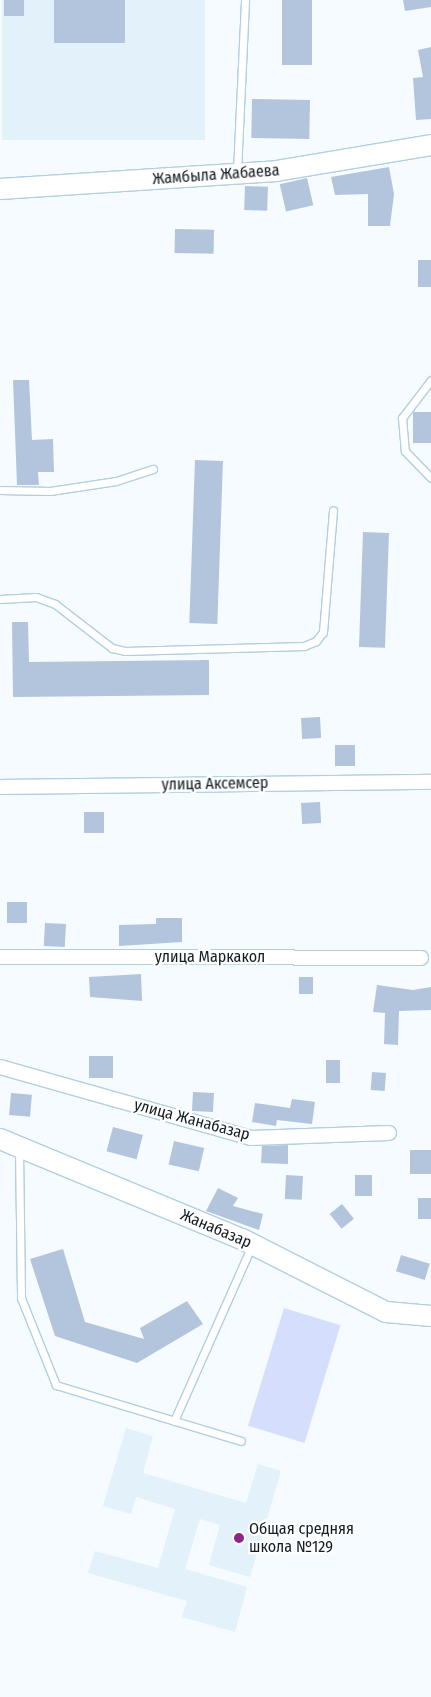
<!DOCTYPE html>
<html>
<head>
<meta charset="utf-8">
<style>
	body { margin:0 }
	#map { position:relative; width:431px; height:1697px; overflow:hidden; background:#f5fbff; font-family:"Fira Sans Condensed",sans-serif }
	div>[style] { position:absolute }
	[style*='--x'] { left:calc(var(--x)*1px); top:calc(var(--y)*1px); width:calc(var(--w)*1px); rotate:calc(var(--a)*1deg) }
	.built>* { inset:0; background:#e2f1fa; transform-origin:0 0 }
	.green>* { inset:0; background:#d5defc; transform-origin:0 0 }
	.building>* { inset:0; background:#b2c5dd; transform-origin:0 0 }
	.roads { filter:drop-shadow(1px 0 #b2cfe0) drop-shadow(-1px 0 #b2cfe0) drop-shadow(0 1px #b2cfe0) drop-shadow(0 -1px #b2cfe0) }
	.lane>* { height:7px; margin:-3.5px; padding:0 3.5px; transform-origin:3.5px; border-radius:3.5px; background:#fff }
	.street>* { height:14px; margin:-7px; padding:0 7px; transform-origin:7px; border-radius:7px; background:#fff }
	.secondary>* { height:20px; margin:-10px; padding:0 10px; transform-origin:10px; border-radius:10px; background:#fff }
	.dots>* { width:14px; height:14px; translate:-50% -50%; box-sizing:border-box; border:2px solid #fff; border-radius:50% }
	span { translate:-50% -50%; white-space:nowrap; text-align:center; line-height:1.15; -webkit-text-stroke:4.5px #fff; paint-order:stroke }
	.street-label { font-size:16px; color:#121d23 }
	.poi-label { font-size:16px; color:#121d23 }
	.left { translate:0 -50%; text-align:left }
</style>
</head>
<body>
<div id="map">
	<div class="built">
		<i style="left:2px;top:0;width:203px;height:140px"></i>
		<i style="clip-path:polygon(126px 1428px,153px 1436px,143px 1473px,246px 1503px,258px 1464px,281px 1471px,250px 1577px,209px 1565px,220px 1525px,200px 1519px,185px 1569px,247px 1587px,235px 1632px,182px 1617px,187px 1601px,88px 1573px,95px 1551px,158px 1568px,175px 1509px,136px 1497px,131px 1514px,103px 1506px)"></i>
	</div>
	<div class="green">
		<i style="left:284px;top:1308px;width:59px;height:123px;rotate:17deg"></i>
	</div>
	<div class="building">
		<i style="left:4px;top:0;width:20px;height:16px"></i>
		<i style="left:54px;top:0;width:71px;height:43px"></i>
		<i style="left:282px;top:0;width:30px;height:65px"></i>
		<i style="clip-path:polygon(403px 0,431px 0,431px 7px,405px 11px)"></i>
		<i style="clip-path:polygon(431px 47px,431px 119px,416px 120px,413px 78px,423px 77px,418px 50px)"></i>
		<i style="left:252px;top:99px;width:58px;height:39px;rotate:1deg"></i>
		<i style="clip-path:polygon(389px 167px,394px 194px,390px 226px,368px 226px,368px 194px,335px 195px,331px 177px)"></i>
		<i style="left:307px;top:178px;width:28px;height:28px;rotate:77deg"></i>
		<i style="left:245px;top:186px;width:23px;height:24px;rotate:2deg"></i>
		<i style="left:175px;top:229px;width:39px;height:24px;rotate:1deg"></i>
		<i style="left:418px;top:260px;width:13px;height:27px"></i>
		<i style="clip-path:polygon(13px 380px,29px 380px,32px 440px,53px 439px,54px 472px,38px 472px,39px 485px,17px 485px)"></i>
		<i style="left:431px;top:412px;width:31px;height:18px;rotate:90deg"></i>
		<i style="left:195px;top:460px;width:28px;height:163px;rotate:2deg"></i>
		<i style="left:363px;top:532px;width:26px;height:115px;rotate:2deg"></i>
		<i style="clip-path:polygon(12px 622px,28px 622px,29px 662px,209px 660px,209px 695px,13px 697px)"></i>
		<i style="left:320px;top:717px;width:21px;height:19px;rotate:87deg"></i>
		<i style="left:335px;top:745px;width:20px;height:21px"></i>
		<i style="left:320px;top:802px;width:21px;height:19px;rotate:87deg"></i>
		<i style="left:104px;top:812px;width:21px;height:20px;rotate:90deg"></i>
		<i style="left:7px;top:902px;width:20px;height:21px"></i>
		<i style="clip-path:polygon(156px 918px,182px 918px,182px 942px,119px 946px,119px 925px,156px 924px)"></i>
		<i style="left:45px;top:923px;width:21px;height:23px;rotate:3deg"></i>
		<i style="clip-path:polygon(141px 974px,142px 1001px,90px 997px,89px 977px)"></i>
		<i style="left:299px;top:977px;width:14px;height:17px"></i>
		<i style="clip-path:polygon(377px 985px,413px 990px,431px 987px,431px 1010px,399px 1011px,398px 1045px,384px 1044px,385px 1013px,373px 1012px)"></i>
		<i style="left:89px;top:1056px;width:24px;height:22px"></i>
		<i style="left:326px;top:1060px;width:14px;height:23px"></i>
		<i style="left:372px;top:1072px;width:14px;height:18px;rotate:4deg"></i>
		<i style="left:193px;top:1092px;width:21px;height:19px;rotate:3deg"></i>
		<i style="left:11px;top:1093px;width:21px;height:22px;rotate:5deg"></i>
		<i style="clip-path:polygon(292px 1099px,315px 1102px,312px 1124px,277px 1120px,276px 1126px,252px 1122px,255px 1103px,290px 1108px)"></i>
		<i style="left:113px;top:1127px;width:31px;height:25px;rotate:15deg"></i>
		<i style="left:174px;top:1141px;width:31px;height:24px;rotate:13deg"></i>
		<i style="clip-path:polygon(288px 1145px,288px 1164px,261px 1163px,262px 1146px)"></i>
		<i style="left:410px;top:1150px;width:21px;height:24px"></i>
		<i style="left:286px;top:1175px;width:17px;height:24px;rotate:3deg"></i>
		<i style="left:355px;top:1175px;width:17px;height:21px"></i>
		<i style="clip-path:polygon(218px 1188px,238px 1198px,233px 1206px,263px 1214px,259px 1230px,206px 1211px)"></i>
		<i style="left:418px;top:1198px;width:13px;height:21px"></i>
		<i style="left:342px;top:1204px;width:19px;height:16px;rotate:51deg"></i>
		<i style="clip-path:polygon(63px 1249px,85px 1322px,144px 1339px,140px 1328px,187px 1301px,203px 1324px,137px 1363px,55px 1336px,30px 1259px)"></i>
		<i style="left:401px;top:1255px;width:30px;height:17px;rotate:17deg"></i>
	</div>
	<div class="roads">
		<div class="lane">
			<i style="--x:237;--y:171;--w:171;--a:-87.3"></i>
			<i style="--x:431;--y:380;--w:48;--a:127.3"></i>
			<i style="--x:402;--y:418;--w:33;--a:85"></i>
			<i style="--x:405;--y:451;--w:37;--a:46"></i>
			<i style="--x:0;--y:490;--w:50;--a:1.1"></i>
			<i style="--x:50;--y:491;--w:67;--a:-8.6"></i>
			<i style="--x:116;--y:481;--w:39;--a:-18"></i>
			<i style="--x:0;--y:599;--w:36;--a:-3"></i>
			<i style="--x:36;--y:597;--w:20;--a:20"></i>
			<i style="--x:55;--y:604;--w:72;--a:37.7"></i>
			<i style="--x:112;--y:648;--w:13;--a:13"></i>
			<i style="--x:125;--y:651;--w:179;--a:-1.6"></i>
			<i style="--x:304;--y:646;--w:13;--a:-23"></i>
			<i style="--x:316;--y:641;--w:11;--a:-52"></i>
			<i style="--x:323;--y:632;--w:122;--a:-85.3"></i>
			<i style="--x:19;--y:1150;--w:148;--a:89.2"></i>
			<i style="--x:21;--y:1298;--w:94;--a:68.1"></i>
			<i style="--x:56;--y:1385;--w:193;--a:16.8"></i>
			<i style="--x:174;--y:1421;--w:193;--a:-66.1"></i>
		</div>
		<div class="street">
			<i style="--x:0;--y:787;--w:431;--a:-0.7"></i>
			<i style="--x:0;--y:957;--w:421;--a:0.1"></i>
			<i style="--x:0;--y:1067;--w:261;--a:15.8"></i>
			<i style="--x:251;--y:1138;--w:138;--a:-2.1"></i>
		</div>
		<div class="secondary">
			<i style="--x:0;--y:189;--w:277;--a:-3.7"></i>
			<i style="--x:276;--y:171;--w:157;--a:-9.5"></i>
			<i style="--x:0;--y:1139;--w:262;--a:22.5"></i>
			<i style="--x:242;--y:1239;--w:161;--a:26.9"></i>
			<i style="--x:386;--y:1312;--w:45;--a:5.1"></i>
		</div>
	</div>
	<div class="dots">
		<i style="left:239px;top:1538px;background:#8e258a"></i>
	</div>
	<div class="street-label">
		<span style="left:216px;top:175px;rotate:-4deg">Жамбыла Жабаева</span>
		<span style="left:215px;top:784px;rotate:-1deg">улица Аксемсер</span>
		<span style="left:210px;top:957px">улица Маркакол</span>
		<span style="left:192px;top:1120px;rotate:15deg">улица Жанабазар</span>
		<span style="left:216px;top:1229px;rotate:23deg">Жанабазар</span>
	</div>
	<div class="poi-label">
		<span class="left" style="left:249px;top:1538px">Общая средняя<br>школа №129</span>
	</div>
</div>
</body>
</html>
